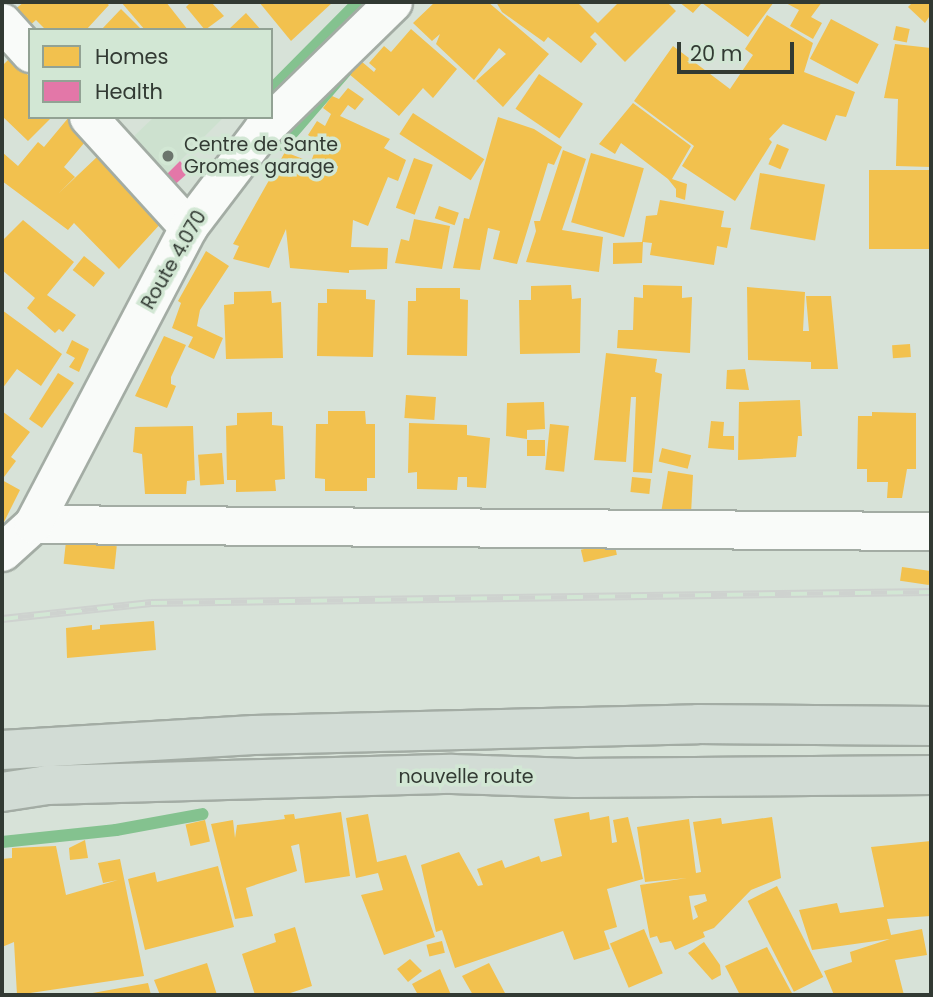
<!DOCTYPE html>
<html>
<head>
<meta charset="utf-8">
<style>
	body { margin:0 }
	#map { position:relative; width:933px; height:997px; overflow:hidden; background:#d7e2d8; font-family:Poppins,sans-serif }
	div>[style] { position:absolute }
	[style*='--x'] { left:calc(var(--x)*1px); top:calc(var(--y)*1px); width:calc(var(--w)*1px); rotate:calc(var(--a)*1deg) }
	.built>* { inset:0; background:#cde1cf }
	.homes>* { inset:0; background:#f2c14e; transform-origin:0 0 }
	.health>* { inset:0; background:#e377a8 }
	.stream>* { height:12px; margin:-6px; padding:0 6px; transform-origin:6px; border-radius:6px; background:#84c28f }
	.roads { filter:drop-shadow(2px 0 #a3aca4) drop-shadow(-2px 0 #a3aca4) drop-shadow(0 2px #a3aca4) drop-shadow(0 -2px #a3aca4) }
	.minor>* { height:37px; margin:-18.5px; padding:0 18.5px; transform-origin:18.5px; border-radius:18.5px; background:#f9fbf9 }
	.trunk>* { height:38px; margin:-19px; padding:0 19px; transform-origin:19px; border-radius:19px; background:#d2dcd5 }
	.rail>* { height:8px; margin-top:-4px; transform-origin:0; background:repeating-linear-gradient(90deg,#d2e7d4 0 16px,#ced2cf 0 32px); box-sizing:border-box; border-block:2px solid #ced2cf }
	.dots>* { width:19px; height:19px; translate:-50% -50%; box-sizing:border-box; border:4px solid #d2e7d4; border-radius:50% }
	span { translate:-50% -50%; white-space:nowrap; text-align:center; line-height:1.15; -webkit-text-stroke:7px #d2e7d4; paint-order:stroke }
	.poi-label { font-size:19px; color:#323a33 }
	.left { translate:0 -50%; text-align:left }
	.street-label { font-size:19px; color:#323a33 }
	.frame { position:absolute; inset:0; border:4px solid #323a33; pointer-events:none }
	.legend { position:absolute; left:28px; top:28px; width:245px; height:91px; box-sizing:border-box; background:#d2e7d4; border:2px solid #92a294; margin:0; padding:9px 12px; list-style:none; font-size:21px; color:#323a33 }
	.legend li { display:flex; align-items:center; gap:14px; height:35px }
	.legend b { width:35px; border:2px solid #92a294 }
	.scale { position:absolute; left:677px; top:42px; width:117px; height:32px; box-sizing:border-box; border:4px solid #323a33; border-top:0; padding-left:9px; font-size:21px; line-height:24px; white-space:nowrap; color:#323a33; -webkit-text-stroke:5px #d2e7d4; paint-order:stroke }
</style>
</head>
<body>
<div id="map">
	<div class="built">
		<i style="clip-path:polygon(154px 117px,223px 117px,223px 118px,167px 174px,132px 138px)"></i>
	</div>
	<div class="homes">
		<i style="clip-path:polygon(24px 2px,105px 2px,109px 5px,86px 30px,46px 30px,36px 20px,27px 28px,14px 10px)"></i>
		<i style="clip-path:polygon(121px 2px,166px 2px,188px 30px,145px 30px)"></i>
		<i style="clip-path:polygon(191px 2px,211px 2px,224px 16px,205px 30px,186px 7px)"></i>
		<i style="clip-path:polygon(259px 2px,333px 2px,291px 41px)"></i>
		<i style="clip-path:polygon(435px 2px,488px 2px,549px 54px,503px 107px,476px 81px,506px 54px,499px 48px,474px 80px,436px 44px,440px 34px,432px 41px,413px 23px)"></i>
		<i style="clip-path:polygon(496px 2px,577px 2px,598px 23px,619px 2px,667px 2px,676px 11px,625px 62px,595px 32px,590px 37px,597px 44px,581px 63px,548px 37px,544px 42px,502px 12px)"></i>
		<i style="clip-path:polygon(679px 2px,774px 2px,748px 37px,702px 3px,693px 13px)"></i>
		<i style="clip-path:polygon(784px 2px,822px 2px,811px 17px,822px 23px,813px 39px,790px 26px,799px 10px)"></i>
		<i style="clip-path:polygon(913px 2px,931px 2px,931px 14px,925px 23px,908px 7px)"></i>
		<i style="clip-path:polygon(121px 9px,142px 30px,101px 30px)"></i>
		<i style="clip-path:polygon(246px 13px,261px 30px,228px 30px)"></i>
		<i style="clip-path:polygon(767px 15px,813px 43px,804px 72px,855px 92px,846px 117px,836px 115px,826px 141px,783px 124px,769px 139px,772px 142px,735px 201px,682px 166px,694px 146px,634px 101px,673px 46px,730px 89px,753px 55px,745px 49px)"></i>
		<i style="left:831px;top:19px;width:54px;height:45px;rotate:28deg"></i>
		<i style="left:896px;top:26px;width:14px;height:14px;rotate:12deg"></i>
		<i style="clip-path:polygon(411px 29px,457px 69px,433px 98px,423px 88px,399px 116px,349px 74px,361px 61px,374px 72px,376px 69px,369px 63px,384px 46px,391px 52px)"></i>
		<i style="clip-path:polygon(895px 44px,931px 48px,931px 167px,896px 166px,898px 99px,884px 98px)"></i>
		<i style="clip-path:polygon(10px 58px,30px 77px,30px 117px,52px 117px,28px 141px,2px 116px,2px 66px)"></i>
		<i style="left:539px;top:74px;width:53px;height:42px;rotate:34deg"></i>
		<i style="clip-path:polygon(348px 88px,364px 99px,355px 110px,348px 105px,340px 116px,390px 139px,384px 148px,406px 160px,398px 181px,388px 177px,368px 226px,353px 220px,351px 247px,388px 248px,387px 269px,349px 270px,349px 273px,290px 268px,286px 229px,269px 268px,233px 259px,239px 246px,233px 244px,285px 152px,311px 162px,318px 142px,308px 135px,317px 121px,325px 126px,331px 114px,323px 108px,332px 96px,339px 99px)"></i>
		<i style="clip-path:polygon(633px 103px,691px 146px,672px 179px,687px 184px,685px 200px,676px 197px,676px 189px,668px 179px,621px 143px,615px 154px,599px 144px)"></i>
		<i style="left:413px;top:113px;width:85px;height:25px;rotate:33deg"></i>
		<i style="clip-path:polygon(69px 117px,90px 136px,64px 167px,75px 177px,59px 193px,98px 156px,163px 221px,119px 269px,74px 223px,68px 230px,2px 181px,2px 152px,18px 166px,38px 142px,44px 147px)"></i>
		<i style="clip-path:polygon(498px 117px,534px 129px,562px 147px,554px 165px,548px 163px,517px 264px,493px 259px,500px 231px,488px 228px,480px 270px,453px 268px,464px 218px,469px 219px)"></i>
		<i style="left:777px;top:144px;width:13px;height:22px;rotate:23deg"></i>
		<i style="clip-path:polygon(563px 150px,586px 159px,562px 230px,603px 237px,599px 272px,526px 262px,536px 231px,534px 221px,540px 221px)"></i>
		<i style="left:591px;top:153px;width:55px;height:72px;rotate:16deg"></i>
		<i style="left:414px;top:158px;width:20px;height:53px;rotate:20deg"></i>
		<i style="left:869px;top:170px;width:62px;height:79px"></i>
		<i style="left:760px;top:173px;width:66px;height:57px;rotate:10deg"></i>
		<i style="clip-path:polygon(660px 200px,724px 211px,721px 227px,731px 228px,727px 248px,717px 246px,714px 265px,650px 255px,652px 243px,643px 242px,642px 263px,613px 264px,613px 243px,642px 242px,646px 216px,657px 215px)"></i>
		<i style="left:439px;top:206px;width:21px;height:13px;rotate:19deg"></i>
		<i style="clip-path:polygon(414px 219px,450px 226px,442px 269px,395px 263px,401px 239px,409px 241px)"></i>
		<i style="clip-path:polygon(23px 220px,74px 262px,47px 295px,76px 315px,63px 332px,59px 329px,55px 333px,27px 308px,35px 298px,2px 270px,2px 241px)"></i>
		<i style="clip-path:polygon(206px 251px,229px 266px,200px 310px,197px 326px,223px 338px,214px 359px,188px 347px,193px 337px,172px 328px,181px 303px,178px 301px)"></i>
		<i style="left:84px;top:256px;width:27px;height:18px;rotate:39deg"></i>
		<i style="clip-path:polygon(571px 285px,572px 299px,581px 298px,580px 353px,520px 354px,519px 300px,531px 300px,531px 286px)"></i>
		<i style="clip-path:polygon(643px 285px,682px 286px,682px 298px,692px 297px,690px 353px,617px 348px,618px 330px,633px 330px,634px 297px,643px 298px)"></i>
		<i style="clip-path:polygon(747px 287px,805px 292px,803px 331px,809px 331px,806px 296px,831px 296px,838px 369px,811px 369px,811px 362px,748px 360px)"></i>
		<i style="clip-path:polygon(416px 288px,460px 288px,460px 299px,468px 300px,467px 356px,407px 355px,408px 301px,416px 301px)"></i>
		<i style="clip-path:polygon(327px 289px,366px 290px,366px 299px,375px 300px,373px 357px,317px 356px,318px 303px,327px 303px)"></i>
		<i style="clip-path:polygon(271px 291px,272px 303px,281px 302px,283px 358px,226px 359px,224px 305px,234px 304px,234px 292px)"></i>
		<i style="clip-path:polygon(2px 310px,62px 354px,41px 386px,17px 369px,2px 389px)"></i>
		<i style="clip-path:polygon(164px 336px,186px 345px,171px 377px,171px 384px,176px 386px,167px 408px,135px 396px)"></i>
		<i style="clip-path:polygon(72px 340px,89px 349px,79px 372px,69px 367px,75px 358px,66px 353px)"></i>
		<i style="left:910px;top:344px;width:13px;height:18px;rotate:86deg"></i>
		<i style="clip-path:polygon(606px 353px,657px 359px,655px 372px,662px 374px,652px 473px,633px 472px,636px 397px,631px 397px,626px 462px,594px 460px)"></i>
		<i style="clip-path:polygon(745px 369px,749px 390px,726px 389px,727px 370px)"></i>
		<i style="clip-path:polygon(58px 373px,74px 383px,42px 428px,29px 419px)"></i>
		<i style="left:406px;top:395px;width:30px;height:23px;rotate:4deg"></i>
		<i style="clip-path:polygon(800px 400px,802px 436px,798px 436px,796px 457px,738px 460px,739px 402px)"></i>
		<i style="clip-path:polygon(544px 402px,545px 429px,527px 430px,527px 439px,506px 436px,507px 403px)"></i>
		<i style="clip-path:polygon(2px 411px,30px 432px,11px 457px,16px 461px,4px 477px)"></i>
		<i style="clip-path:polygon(328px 411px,365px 411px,366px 424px,375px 424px,375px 478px,367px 478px,367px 491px,325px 491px,325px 479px,315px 478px,316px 424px,328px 424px)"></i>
		<i style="clip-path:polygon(272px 412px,272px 425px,283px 426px,285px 479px,275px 480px,276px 491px,236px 492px,236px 480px,227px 480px,226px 426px,237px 425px,237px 413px)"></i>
		<i style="clip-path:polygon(872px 412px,916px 413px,916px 469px,907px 469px,902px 498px,887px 498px,888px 482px,867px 482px,867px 469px,857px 469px,858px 416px,872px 416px)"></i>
		<i style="clip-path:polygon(711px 421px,724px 422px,723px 436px,734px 436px,734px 450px,708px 448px)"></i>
		<i style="clip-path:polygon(409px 423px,467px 425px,467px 435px,490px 438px,486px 488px,467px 487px,467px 477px,458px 477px,457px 490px,417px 489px,417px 472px,408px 473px)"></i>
		<i style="left:550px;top:424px;width:19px;height:46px;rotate:6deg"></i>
		<i style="clip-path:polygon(193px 426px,195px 480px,187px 481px,186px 494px,145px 494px,142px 454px,133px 452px,135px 427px)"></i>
		<i style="left:527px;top:440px;width:18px;height:16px"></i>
		<i style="left:662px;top:448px;width:30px;height:14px;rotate:14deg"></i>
		<i style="left:222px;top:453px;width:31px;height:24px;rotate:86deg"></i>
		<i style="clip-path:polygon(668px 471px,693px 475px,691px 514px,661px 513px)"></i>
		<i style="left:632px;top:477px;width:19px;height:15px;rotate:6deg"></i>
		<i style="clip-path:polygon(2px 480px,20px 490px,2px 526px,3px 486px)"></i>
		<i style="left:66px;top:541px;width:51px;height:23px;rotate:6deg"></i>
		<i style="left:614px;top:542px;width:13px;height:34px;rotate:77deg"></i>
		<i style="left:902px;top:567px;width:29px;height:14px;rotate:8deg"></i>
		<i style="clip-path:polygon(154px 621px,156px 650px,67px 658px,66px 628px,92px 625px,92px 630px,100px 629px,100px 625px)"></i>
		<i style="clip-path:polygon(341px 812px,350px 876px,305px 883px,299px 844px,291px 846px,297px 871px,246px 888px,253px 916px,235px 919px,211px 824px,233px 820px,235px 838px,237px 825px,285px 819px,284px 815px,294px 814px,295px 819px)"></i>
		<i style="clip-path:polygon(589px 812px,590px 820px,609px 816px,612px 843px,617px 842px,613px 820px,628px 817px,643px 879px,607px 889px,617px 927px,604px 931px,610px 949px,574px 960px,563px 931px,455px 968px,442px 930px,436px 932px,421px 865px,459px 852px,478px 886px,483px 885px,477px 869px,502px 860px,505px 868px,539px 856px,541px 862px,562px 856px,554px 819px)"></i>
		<i style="clip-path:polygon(368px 814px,377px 862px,406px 855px,435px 937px,384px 955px,361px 895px,383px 890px,378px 873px,356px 878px,346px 818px)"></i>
		<i style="clip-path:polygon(evenodd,772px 817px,781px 878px,751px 890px,714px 928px,703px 932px,705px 937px,675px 950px,671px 941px,660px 943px,657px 936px,650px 938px,640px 885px,687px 878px,645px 882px,637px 827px,689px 819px,696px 873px,701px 872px,693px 822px,721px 818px,722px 824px,772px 817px,705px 894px,707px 901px,694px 906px,698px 917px,693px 920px,689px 896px,705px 894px)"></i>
		<i style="left:205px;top:820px;width:22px;height:20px;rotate:77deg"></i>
		<i style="clip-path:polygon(85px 840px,88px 858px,70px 860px,69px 848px)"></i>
		<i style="clip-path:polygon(931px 841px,931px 916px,887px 919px,891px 935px,922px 929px,927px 955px,895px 960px,904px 995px,834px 995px,824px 971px,852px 962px,850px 952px,890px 939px,812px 950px,799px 910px,837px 903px,840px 913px,884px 907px,871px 847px)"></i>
		<i style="clip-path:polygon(56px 846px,66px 895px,118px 880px,103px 883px,98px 863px,120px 859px,144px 976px,17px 995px,14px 942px,2px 947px,2px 859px,12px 858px,12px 848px)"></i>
		<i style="clip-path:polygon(218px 866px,234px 927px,145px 950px,128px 879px,155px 872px,157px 882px)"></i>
		<i style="left:777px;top:886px;width:102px;height:33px;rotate:63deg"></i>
		<i style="clip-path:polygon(295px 927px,312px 986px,284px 995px,255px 995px,242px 954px,276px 942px,274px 934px)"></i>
		<i style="left:644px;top:929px;width:48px;height:37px;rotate:67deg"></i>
		<i style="left:442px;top:941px;width:12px;height:16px;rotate:76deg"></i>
		<i style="clip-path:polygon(704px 942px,720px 965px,721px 975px,712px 980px,688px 953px)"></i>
		<i style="clip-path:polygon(767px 947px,793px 995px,740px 995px,725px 966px)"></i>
		<i style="clip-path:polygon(410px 959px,422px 971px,408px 982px,397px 969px)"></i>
		<i style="clip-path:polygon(207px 963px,217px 995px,160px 995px,154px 980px)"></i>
		<i style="clip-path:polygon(489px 963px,506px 995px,473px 995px,462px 976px)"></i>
		<i style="clip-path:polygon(440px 969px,451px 995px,418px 995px,412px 984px)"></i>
		<i style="clip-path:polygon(148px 983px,151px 995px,88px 995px,87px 994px)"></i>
	</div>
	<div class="health">
		<i style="clip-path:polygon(180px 161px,189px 172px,171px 188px,162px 179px)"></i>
	</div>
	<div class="stream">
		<i style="--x:271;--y:90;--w:124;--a:-45.3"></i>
		<i style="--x:282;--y:145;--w:98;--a:-49.1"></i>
		<i style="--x:2;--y:842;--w:115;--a:-6"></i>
		<i style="--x:116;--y:830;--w:88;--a:-10.4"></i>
	</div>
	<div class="roads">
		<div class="minor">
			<i style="--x:2;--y:22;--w:42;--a:47.9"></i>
			<i style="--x:88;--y:117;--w:149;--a:47.7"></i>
			<i style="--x:33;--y:524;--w:898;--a:0.45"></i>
			<i style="--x:2;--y:552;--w:42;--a:-42.1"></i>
			<i style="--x:33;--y:524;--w:335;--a:-62.4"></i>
			<i style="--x:188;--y:227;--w:122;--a:-52.7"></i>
			<i style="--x:262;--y:130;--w:183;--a:-44.3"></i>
		</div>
		<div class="trunk">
			<i style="--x:2;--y:750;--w:252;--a:-3.4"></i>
			<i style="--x:254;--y:735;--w:444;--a:-1.4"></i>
			<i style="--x:698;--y:724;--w:233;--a:0.5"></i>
			<i style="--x:2;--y:792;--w:46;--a:-8.8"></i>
			<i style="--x:47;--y:785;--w:405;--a:-1.6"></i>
			<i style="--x:452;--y:774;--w:123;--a:1.9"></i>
			<i style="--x:575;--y:778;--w:356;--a:-0.5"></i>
		</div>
	</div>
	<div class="rail">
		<i style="--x:2;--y:619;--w:150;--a:-6.1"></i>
		<i style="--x:151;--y:603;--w:780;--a:-0.81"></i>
	</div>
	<div class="dots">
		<i style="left:168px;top:156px;background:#6c756d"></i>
	</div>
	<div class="poi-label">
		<span class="left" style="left:184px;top:156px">Centre de Sante<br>Gromes garage</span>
	</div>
	<div class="street-label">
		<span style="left:174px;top:260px;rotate:-60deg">Route 4.070</span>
		<span style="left:466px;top:777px">nouvelle route</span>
	</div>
	<div class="frame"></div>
	<ul class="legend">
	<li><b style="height:19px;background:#f2c14e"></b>Homes</li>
	<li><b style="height:19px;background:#e377a8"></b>Health</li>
	</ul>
	<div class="scale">20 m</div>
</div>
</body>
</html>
